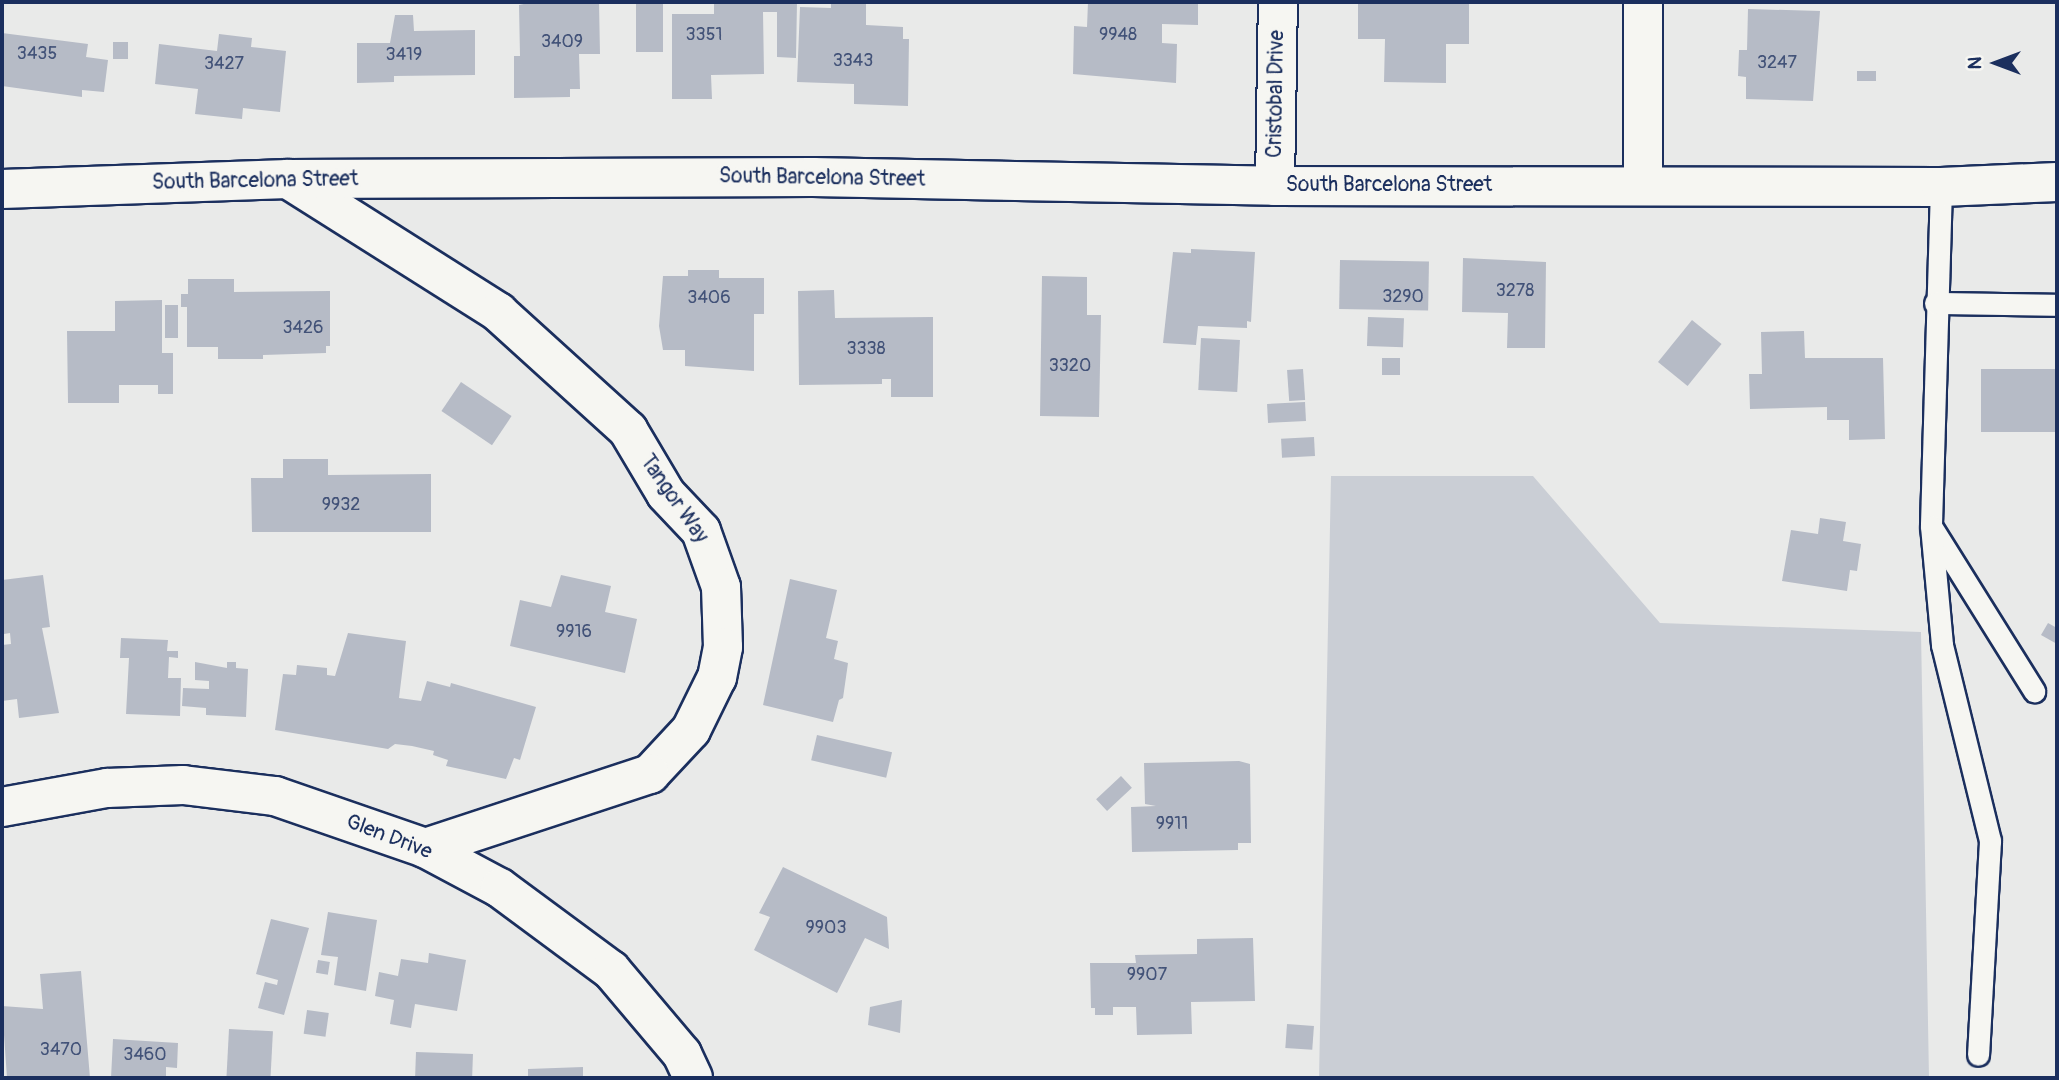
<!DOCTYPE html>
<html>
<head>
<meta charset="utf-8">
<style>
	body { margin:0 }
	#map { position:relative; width:2059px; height:1080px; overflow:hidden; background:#e9eae9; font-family:Pangolin,sans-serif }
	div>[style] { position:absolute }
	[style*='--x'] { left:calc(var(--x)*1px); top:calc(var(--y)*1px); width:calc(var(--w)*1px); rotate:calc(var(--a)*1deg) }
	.green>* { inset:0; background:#caced5 }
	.building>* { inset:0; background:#b6bbc6; transform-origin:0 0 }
	.roads { filter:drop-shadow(2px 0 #1b2f5e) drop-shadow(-2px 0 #1b2f5e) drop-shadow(0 2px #1b2f5e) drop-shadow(0 -2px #1b2f5e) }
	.service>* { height:21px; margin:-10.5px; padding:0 10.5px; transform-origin:10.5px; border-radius:10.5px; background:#f6f6f2 }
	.minor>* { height:38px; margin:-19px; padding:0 19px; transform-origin:19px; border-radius:19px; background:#f6f6f2 }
	.secondary>* { height:38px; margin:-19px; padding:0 19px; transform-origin:19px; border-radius:19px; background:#f6f6f2 }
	span { translate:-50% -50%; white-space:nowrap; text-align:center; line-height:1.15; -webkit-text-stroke:5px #f6f6f2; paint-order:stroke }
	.number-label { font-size:18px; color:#425278 }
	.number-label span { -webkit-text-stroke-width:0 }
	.street-label { font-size:21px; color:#1b2f5e }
	.frame { position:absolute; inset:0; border:4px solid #1b2f5e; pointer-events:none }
	.north { position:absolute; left:1961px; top:28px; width:70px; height:70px; -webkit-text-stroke:5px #f6f6f2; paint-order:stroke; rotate:270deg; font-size:19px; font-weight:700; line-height:28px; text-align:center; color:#1b2f5e }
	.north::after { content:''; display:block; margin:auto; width:24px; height:32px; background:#1b2f5e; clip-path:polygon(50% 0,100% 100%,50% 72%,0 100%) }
</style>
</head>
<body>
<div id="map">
	<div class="green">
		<i style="clip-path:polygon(1331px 476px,1533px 476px,1660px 623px,1921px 632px,1929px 1078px,1319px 1078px)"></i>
	</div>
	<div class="building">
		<i style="clip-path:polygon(533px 2px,599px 2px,600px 54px,579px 54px,580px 89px,570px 89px,570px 97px,514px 98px,514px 56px,520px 56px,519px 5px)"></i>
		<i style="left:636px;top:2px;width:27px;height:50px"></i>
		<i style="clip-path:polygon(714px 2px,797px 2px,796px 58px,777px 57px,777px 12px,763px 12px,764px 74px,711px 75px,712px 99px,672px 99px,672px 14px,714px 14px)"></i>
		<i style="clip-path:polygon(831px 2px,866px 2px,866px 25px,903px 27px,903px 39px,909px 39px,908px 106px,854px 104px,854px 84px,797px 82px,800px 7px,831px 8px)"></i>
		<i style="clip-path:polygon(1088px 2px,1198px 2px,1198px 25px,1162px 24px,1162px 43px,1177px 44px,1176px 83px,1073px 74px,1074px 26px,1087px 27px)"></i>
		<i style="clip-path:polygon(1358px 2px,1469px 2px,1469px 44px,1446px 44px,1446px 83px,1384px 82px,1385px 39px,1358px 39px)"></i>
		<i style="clip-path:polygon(1748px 9px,1820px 11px,1813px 101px,1746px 99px,1746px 77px,1738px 76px,1739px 50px,1747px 50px)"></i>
		<i style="clip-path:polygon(395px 15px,413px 15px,414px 31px,475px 30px,475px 75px,394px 76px,394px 82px,357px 83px,357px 43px,390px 43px)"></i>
		<i style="clip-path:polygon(2px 33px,88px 44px,86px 57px,108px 60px,104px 92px,82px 90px,82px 97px,2px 86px)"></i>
		<i style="clip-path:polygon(219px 34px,252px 38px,251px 47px,286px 51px,280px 112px,243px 108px,242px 119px,195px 114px,198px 89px,155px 84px,159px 44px,217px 51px)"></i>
		<i style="left:113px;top:42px;width:15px;height:17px"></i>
		<i style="left:1857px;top:71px;width:19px;height:10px"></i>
		<i style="clip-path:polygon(1191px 249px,1255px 252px,1251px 322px,1247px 321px,1247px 328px,1198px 326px,1196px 345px,1163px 343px,1173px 252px,1191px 253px)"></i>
		<i style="clip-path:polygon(1463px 258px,1546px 262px,1545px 348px,1507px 348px,1508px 313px,1462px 312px)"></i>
		<i style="left:1340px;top:260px;width:89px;height:49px;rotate:1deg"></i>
		<i style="clip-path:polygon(688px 270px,719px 270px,719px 278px,764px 278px,764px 314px,754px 314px,754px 371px,685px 366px,685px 350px,663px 350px,659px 326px,663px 276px,688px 276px)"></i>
		<i style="clip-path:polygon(1042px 276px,1087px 277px,1087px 315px,1101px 315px,1099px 417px,1040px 416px)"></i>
		<i style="clip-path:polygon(188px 279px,234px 279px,234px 292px,330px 291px,330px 346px,326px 346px,326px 353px,263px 355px,263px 359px,218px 359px,218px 347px,187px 347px,187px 307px,181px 307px,181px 294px,188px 294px)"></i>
		<i style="clip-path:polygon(834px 290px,835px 318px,933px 317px,933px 397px,891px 397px,891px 379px,882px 379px,882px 384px,799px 385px,798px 291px)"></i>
		<i style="clip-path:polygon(162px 300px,162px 353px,173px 353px,173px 394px,158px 394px,158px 385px,119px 385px,119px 403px,68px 403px,67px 331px,115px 331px,115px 301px)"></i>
		<i style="left:165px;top:305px;width:13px;height:33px"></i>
		<i style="left:1368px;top:317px;width:36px;height:29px;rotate:2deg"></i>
		<i style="left:1692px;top:320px;width:38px;height:54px;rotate:39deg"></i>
		<i style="clip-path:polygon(1804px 331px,1805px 358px,1883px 358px,1885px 439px,1849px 440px,1849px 420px,1827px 420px,1827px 407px,1750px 409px,1749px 374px,1762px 374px,1761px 332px)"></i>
		<i style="left:1201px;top:338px;width:39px;height:52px;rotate:3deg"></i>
		<i style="left:1382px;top:358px;width:18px;height:17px"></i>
		<i style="left:1303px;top:369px;width:31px;height:16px;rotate:86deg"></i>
		<i style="left:1981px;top:369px;width:76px;height:63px"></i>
		<i style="left:461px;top:382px;width:61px;height:35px;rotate:34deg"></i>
		<i style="left:1305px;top:402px;width:19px;height:38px;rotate:87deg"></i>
		<i style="left:1314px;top:437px;width:19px;height:33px;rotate:87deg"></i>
		<i style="clip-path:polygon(283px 459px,328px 459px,328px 475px,431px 474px,431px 532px,252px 532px,251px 478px,283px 478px)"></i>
		<i style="clip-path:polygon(1820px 518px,1846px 522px,1843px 541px,1861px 544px,1857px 571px,1850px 570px,1847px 591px,1782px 581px,1791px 530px,1818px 534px)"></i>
		<i style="clip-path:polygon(43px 575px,50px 627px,42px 628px,59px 713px,19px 718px,17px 699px,2px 701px,2px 645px,11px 644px,10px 633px,4px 634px,2px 580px)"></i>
		<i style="clip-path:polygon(561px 575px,611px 586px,605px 612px,637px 619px,625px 673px,510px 646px,520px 600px,551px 607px)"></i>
		<i style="clip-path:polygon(790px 579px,837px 590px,826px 638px,838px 641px,834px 659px,848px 663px,843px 698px,839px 700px,833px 722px,763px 705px)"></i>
		<i style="clip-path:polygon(2048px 623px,2057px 628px,2057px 644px,2041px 635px)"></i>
		<i style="clip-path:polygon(348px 633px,406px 641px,399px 698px,421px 701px,427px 681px,450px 687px,451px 683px,536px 707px,520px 760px,514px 758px,506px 779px,446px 766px,448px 760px,433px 755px,434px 751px,412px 746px,395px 744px,388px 749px,275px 730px,283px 674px,296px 675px,297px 665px,327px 668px,327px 675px,335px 676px)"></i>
		<i style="clip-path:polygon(121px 638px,168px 640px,167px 651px,178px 651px,178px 658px,169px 657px,168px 678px,181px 678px,180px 716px,126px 714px,129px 658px,120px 658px)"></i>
		<i style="clip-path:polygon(195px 662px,227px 668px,227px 662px,236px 662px,236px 668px,248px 669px,246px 717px,206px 715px,206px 708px,182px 706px,183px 688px,209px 689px,209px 681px,195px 680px)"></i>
		<i style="left:817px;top:735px;width:77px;height:26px;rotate:13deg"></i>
		<i style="clip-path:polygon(1239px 761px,1250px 764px,1251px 843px,1238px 843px,1238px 850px,1132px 852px,1131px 807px,1156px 806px,1145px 804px,1144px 763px)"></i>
		<i style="left:1121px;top:776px;width:16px;height:34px;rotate:47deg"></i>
		<i style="clip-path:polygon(783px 867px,887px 917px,889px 949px,865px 938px,837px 993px,754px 950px,770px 917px,759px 913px)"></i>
		<i style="clip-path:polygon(328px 912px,377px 920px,366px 991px,334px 985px,338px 957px,321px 955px)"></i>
		<i style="clip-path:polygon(271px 919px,309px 928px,284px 1015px,258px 1008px,265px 982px,277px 985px,278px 980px,256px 974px)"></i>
		<i style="clip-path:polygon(1253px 938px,1255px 1001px,1191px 1002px,1192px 1034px,1137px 1035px,1136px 1007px,1113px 1007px,1113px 1015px,1095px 1015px,1095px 1008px,1091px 1008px,1090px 963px,1136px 963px,1135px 955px,1197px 954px,1197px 939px)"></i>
		<i style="clip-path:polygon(429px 953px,466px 960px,457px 1011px,415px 1004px,411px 1028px,390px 1024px,394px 1000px,375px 996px,379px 972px,398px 976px,401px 959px,428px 963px)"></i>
		<i style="left:318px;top:960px;width:12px;height:13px;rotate:9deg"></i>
		<i style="clip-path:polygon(81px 971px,90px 1078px,7px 1078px,2px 1006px,43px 1009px,40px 974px)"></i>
		<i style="clip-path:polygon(902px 1000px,900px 1033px,868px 1025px,870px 1007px)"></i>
		<i style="left:307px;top:1010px;width:22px;height:24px;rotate:8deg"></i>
		<i style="left:1287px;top:1024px;width:27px;height:24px;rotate:4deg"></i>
		<i style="left:229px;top:1029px;width:44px;height:49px;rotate:3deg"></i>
		<i style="clip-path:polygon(113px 1039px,178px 1043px,177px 1068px,166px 1067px,166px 1078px,111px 1078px)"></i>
		<i style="left:416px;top:1052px;width:57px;height:26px;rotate:2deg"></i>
		<i style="clip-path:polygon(583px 1067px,583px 1078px,528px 1078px,528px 1069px)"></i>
	</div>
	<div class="roads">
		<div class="service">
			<i style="--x:1941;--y:187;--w:339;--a:91.7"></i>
			<i style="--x:1931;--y:526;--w:195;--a:58"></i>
			<i style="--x:1935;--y:303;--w:122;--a:0.9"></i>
			<i style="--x:1931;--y:526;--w:120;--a:84.7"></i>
			<i style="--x:1942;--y:645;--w:202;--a:76.2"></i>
			<i style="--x:1990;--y:841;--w:214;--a:93.2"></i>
		</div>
		<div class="minor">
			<i style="--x:288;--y:179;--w:249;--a:32.3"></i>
			<i style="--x:498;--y:312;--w:176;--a:42.2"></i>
			<i style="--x:628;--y:430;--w:74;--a:59.3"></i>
			<i style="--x:666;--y:494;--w:51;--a:46.6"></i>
			<i style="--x:701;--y:531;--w:59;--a:70.3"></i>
			<i style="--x:721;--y:587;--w:60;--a:88.1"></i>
			<i style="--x:723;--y:647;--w:31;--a:101"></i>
			<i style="--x:717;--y:677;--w:59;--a:116.1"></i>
			<i style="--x:691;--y:730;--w:60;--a:133"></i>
			<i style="--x:650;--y:774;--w:237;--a:161.8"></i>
			<i style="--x:1643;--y:183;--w:181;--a:-90"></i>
			<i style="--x:1275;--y:186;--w:184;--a:-89.1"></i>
			<i style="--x:2;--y:807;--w:107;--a:-10.3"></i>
			<i style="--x:107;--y:788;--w:76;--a:-2.3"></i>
			<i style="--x:183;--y:785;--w:93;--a:6.8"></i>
			<i style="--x:275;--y:796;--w:159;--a:19.1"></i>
			<i style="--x:425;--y:848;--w:85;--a:28.1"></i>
			<i style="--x:500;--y:888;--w:138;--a:36.5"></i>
			<i style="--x:611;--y:970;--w:110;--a:49.8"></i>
			<i style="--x:682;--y:1054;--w:26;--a:65"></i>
		</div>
		<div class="secondary">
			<i style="--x:2;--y:189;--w:286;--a:-2"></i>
			<i style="--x:288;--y:179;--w:525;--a:-0.22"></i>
			<i style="--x:813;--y:177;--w:462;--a:1.1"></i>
			<i style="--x:1275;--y:186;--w:666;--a:0.09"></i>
			<i style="--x:1941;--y:187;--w:116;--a:-2.5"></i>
		</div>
	</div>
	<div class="number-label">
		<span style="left:704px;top:35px">3351</span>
		<span style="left:1118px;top:35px">9948</span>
		<span style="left:562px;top:42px">3409</span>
		<span style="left:37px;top:54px">3435</span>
		<span style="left:404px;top:55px">3419</span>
		<span style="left:853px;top:61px">3343</span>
		<span style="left:1777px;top:63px">3247</span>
		<span style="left:224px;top:64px">3427</span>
		<span style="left:1515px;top:291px">3278</span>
		<span style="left:1403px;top:297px">3290</span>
		<span style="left:709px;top:298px">3406</span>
		<span style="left:303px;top:328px">3426</span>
		<span style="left:866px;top:349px">3338</span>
		<span style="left:1070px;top:366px">3320</span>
		<span style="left:341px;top:505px">9932</span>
		<span style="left:574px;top:632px">9916</span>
		<span style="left:1172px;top:824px">9911</span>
		<span style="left:826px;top:928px">9903</span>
		<span style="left:1147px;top:975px">9907</span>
		<span style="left:61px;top:1050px">3470</span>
		<span style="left:145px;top:1055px">3460</span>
	</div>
	<div class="street-label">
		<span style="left:1276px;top:94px;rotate:-89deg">Cristobal Drive</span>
		<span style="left:822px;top:178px;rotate:1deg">South Barcelona Street</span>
		<span style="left:255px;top:181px;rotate:-1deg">South Barcelona Street</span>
		<span style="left:1389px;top:185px">South Barcelona Street</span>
		<span style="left:674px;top:499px;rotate:55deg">Tangor Way</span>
		<span style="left:389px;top:837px;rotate:21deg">Glen Drive</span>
	</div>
	<div class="frame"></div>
	<div class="north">N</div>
</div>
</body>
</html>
